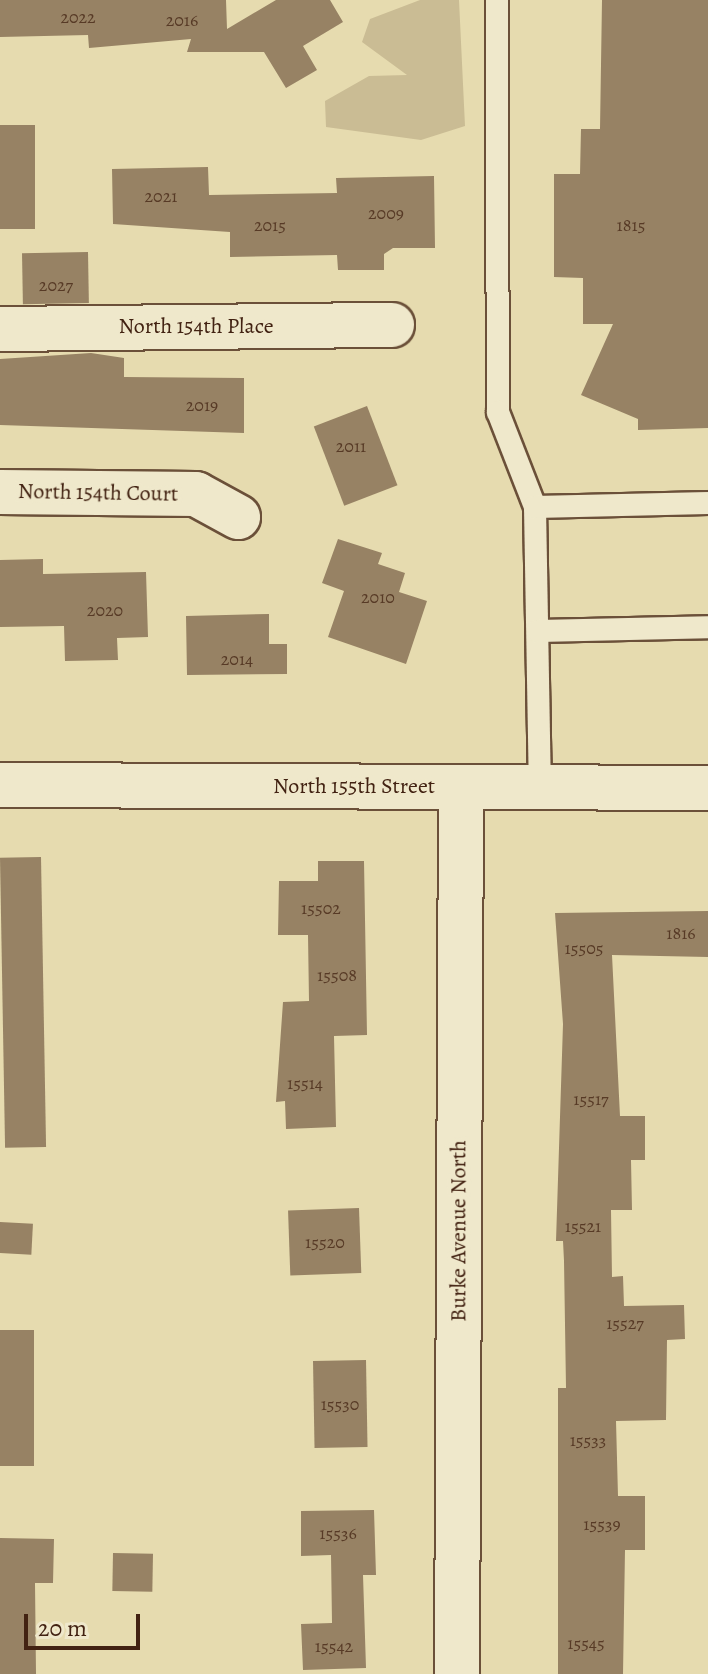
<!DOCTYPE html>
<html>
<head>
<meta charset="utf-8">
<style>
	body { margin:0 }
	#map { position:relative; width:708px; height:1674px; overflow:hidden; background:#e6dbaf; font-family:Alegreya,serif }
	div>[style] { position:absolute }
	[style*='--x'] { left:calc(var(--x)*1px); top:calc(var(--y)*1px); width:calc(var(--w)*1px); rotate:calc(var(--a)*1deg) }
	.green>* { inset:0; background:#cabc94 }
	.building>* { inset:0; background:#978264; transform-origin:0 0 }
	.roads { filter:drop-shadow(2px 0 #6b5039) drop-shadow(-2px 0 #6b5039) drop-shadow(0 2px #6b5039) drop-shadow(0 -2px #6b5039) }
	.service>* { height:22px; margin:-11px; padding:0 11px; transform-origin:11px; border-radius:11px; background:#efe8cb }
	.minor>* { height:44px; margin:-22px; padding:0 22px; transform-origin:22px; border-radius:22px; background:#efe8cb }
	.tertiary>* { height:44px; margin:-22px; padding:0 22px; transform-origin:22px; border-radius:22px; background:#efe8cb }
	span { translate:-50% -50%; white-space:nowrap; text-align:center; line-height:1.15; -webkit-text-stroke:8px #efe8cb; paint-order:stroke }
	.number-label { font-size:18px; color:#573a26 }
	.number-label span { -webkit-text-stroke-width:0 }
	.street-label { font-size:22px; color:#422212 }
	.scale { position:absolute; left:24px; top:1614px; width:116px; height:36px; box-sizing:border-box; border:4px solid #422212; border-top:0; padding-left:10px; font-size:24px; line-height:28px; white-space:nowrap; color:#422212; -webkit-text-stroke:6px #efe8cb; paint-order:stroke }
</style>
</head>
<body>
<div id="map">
	<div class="green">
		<i style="clip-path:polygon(420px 0,459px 0,465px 126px,421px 140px,326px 127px,325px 101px,369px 76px,407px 75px,362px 42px,370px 19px)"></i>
	</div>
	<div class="building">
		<i style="clip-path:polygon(0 0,226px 0,227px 29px,276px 0,330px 0,343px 22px,303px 46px,317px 70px,286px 88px,264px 52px,187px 52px,191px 39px,89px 48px,88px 35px,0 37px)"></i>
		<i style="clip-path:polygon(602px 0,708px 0,708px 428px,638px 430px,638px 419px,581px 395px,613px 324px,583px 324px,583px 278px,554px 277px,554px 174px,580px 174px,581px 129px,600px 129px)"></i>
		<i style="left:0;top:125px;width:35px;height:104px"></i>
		<i style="clip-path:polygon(208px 167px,209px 195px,337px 193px,336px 178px,434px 176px,435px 248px,393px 248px,384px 254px,384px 270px,338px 270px,337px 255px,230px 257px,230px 232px,113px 224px,112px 169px)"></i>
		<i style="left:88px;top:252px;width:51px;height:66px;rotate:89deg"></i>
		<i style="clip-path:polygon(91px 353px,124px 358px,124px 377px,244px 378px,244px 433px,0 425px,0 359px)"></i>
		<i style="left:367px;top:406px;width:85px;height:57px;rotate:69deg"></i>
		<i style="clip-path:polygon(338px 539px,382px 553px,378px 564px,405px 573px,399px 592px,427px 601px,406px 664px,328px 637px,344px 591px,322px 583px)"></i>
		<i style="clip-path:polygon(43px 559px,43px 574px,146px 572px,148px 637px,117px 638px,118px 660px,65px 661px,64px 626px,0 627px,0 560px)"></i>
		<i style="clip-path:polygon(269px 614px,269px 644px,287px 644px,287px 674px,187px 675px,186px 616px)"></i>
		<i style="left:41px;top:857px;width:290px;height:41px;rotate:89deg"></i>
		<i style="clip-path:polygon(318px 861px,364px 861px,367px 1035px,334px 1036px,336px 1127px,286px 1129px,285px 1101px,276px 1102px,283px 1002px,309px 1001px,308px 935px,278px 935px,279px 881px,318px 881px)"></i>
		<i style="clip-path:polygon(708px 911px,708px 957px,612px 955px,620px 1116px,645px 1116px,645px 1160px,631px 1160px,632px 1210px,611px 1210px,612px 1277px,623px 1276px,624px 1306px,684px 1305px,685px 1339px,667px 1340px,666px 1420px,616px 1421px,618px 1496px,645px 1496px,645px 1550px,625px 1550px,623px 1674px,558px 1674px,558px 1388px,566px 1388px,564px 1261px,563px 1241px,556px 1241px,563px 1024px,555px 913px)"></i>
		<i style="left:359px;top:1208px;width:65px;height:71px;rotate:88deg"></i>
		<i style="left:0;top:1222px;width:33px;height:31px;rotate:3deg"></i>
		<i style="left:0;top:1330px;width:34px;height:136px"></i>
		<i style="left:366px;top:1360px;width:87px;height:53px;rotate:89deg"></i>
		<i style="clip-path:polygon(374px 1510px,376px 1575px,363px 1575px,366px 1668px,303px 1670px,301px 1624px,332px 1623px,331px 1555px,301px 1556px,301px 1511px)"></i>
		<i style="clip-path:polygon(0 1538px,54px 1539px,53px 1583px,35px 1583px,36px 1674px,0 1674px)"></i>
		<i style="left:113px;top:1553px;width:40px;height:38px;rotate:1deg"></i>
	</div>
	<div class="roads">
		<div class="service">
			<i style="--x:497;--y:0;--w:412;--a:89.9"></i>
			<i style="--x:498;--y:412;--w:102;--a:68.7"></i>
			<i style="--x:535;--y:507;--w:280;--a:89"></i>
			<i style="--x:535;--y:507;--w:173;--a:-1.3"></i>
			<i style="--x:538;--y:631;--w:170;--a:-1.3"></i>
		</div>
		<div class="minor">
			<i style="--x:0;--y:329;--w:392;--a:-0.6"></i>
			<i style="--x:0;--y:492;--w:196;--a:0.6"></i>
			<i style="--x:196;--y:494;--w:48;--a:28.7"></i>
			<i style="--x:457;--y:1674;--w:887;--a:-89.74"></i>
		</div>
		<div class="tertiary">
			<i style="--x:0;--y:785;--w:708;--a:0.24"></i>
		</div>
	</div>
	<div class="number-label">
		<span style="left:78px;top:17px">2022</span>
		<span style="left:182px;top:20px">2016</span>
		<span style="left:161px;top:196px">2021</span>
		<span style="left:386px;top:213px">2009</span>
		<span style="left:270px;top:225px">2015</span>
		<span style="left:631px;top:225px">1815</span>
		<span style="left:56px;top:285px">2027</span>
		<span style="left:202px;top:405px">2019</span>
		<span style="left:351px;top:446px">2011</span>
		<span style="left:378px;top:597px">2010</span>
		<span style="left:105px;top:610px">2020</span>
		<span style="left:237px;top:659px">2014</span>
		<span style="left:321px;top:908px">15502</span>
		<span style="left:681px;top:933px">1816</span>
		<span style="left:584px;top:948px">15505</span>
		<span style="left:337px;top:975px">15508</span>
		<span style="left:305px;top:1083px">15514</span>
		<span style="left:591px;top:1099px">15517</span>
		<span style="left:583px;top:1226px">15521</span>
		<span style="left:325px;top:1242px">15520</span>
		<span style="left:625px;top:1323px">15527</span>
		<span style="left:340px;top:1404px">15530</span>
		<span style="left:588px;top:1440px">15533</span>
		<span style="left:602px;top:1524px">15539</span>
		<span style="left:338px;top:1533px">15536</span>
		<span style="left:586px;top:1643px">15545</span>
		<span style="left:334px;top:1646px">15542</span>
	</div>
	<div class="street-label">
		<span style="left:196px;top:327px">North 154th Place</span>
		<span style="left:98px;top:493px;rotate:1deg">North 154th Court</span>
		<span style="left:354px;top:787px">North 155th Street</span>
		<span style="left:459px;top:1231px;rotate:-90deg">Burke Avenue North</span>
	</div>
	<div class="scale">20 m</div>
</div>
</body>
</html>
